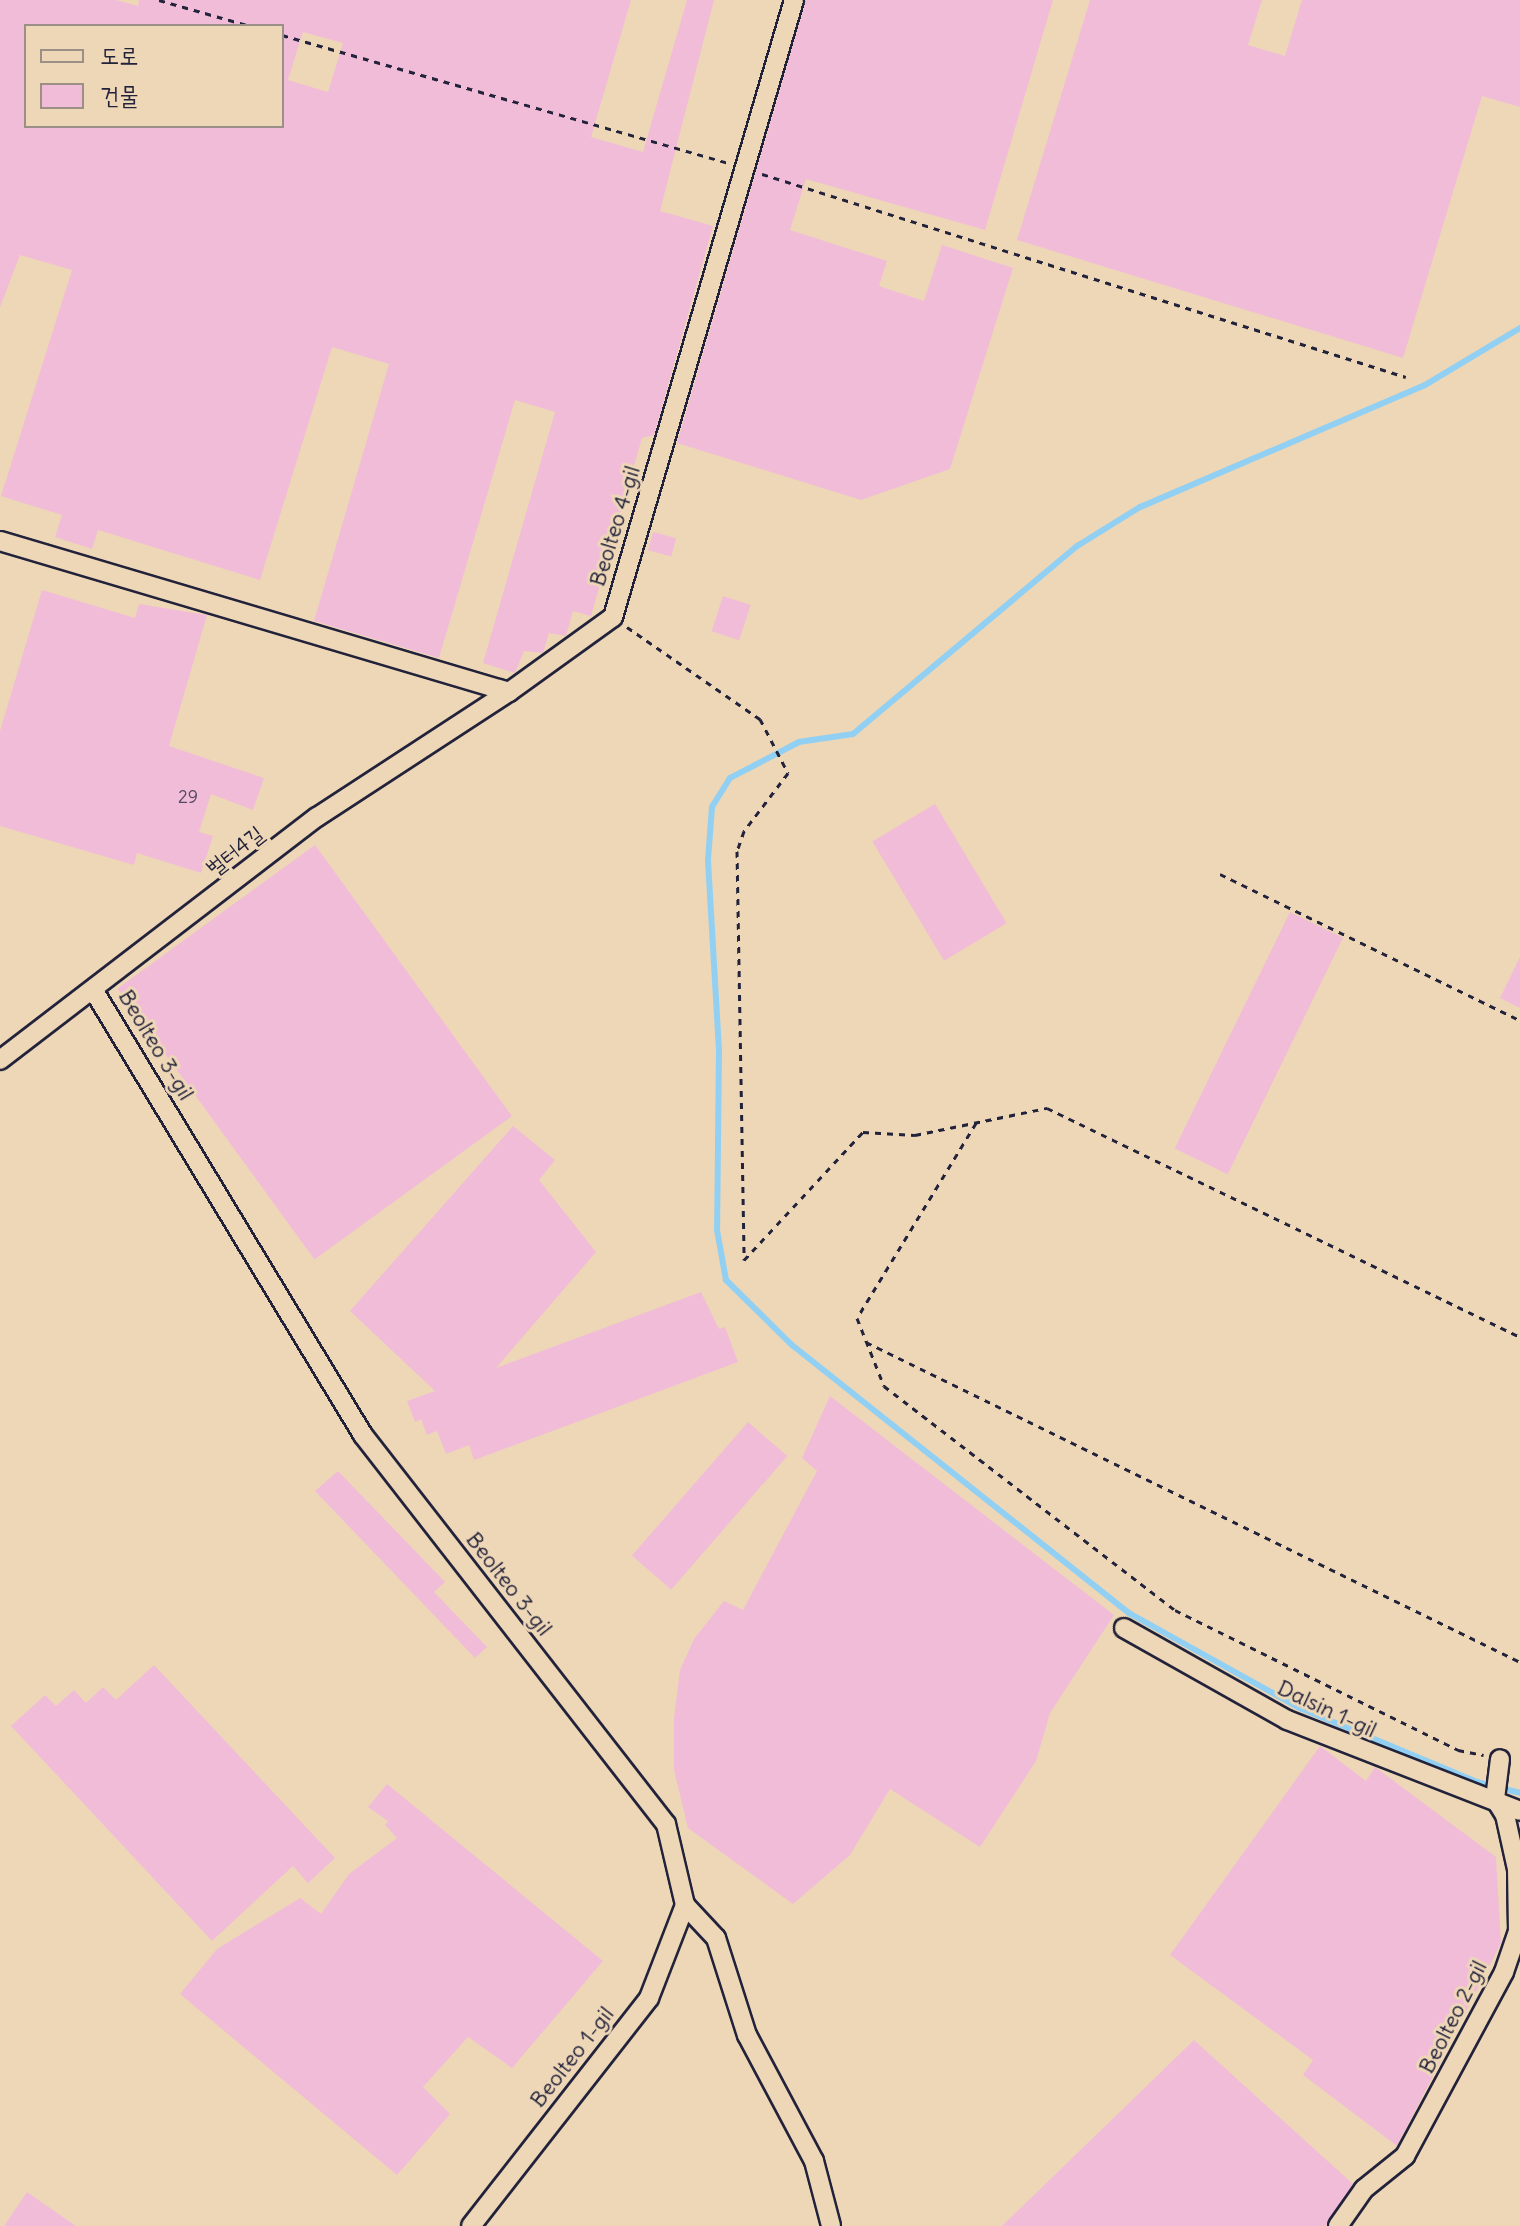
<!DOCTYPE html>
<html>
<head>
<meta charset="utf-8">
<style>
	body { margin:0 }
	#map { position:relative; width:1520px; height:2226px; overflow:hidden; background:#eed7b7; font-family:Delius,"Poor Story",sans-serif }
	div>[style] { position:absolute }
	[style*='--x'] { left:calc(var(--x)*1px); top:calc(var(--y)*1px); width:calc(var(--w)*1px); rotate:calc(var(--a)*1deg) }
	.stream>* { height:6px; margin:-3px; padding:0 3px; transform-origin:3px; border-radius:3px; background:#92d0f3 }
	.building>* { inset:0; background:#f1bcd7; transform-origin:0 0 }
	.path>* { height:3px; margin-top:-1.5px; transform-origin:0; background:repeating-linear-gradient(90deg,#22223b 0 6px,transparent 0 12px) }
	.roads { filter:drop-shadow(2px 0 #22223b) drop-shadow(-2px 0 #22223b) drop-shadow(0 2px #22223b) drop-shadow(0 -2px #22223b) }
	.street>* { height:18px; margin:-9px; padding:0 9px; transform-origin:9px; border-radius:9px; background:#eed7b7 }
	span { translate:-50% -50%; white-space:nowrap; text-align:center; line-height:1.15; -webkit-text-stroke:6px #eed7b7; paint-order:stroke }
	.number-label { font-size:18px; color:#564862 }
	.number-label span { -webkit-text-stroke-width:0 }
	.street-label { font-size:22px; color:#22223b }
	.legend { position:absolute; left:24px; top:24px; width:260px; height:104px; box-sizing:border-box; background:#eed7b7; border:2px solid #9c8f85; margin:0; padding:10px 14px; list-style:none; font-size:24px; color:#22223b }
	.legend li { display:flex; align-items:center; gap:16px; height:40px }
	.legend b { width:40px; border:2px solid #9c8f85 }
</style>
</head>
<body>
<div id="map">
	<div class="stream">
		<i style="--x:1520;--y:328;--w:111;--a:149"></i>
		<i style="--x:1425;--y:385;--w:310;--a:156.8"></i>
		<i style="--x:1140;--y:507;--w:74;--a:148.2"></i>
		<i style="--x:1077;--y:546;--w:292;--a:140"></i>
		<i style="--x:853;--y:734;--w:55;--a:171.6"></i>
		<i style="--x:799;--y:742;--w:78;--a:152.4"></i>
		<i style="--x:730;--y:778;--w:34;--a:122"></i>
		<i style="--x:712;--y:807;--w:53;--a:94.3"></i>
		<i style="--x:708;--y:860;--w:189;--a:86.7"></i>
		<i style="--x:719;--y:1049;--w:181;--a:90.6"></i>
		<i style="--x:717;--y:1230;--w:51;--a:79.8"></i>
		<i style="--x:726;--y:1280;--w:93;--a:44.6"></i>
		<i style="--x:792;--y:1345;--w:431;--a:38.5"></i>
		<i style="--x:1129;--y:1613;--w:196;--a:29.1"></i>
		<i style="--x:1300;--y:1708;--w:192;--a:22.7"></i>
		<i style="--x:1477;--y:1782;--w:44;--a:14.3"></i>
	</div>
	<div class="building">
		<i style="clip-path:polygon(evenodd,0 0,116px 0,138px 6px,139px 0,631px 0,591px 137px,643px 152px,687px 0,714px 0,660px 211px,713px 226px,654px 435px,642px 438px,591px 616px,573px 611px,566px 636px,549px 633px,543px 653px,524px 651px,515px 673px,483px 663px,555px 412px,515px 400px,439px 658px,314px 621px,389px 364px,332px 347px,260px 580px,98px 530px,92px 549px,55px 537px,62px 515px,1px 496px,72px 270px,20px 255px,0 307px,0 0,26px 26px,282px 26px,282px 126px,26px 126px,26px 26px,0 0,303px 32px,343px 43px,328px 92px,288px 80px,303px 32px)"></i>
		<i style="clip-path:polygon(806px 0,1053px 0,985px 230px,806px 179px,790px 230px,887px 261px,879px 286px,924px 301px,942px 245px,1013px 268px,950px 469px,861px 500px,677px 443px)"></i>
		<i style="clip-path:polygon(1090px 0,1262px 0,1248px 45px,1285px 56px,1302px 0,1520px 0,1520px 107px,1482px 96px,1403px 358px,1017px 240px)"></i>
		<i style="left:653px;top:532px;width:24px;height:19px;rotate:15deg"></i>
		<i style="clip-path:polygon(42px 590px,135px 618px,139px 604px,207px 615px,169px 746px,264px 778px,253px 810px,211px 794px,199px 832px,213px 836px,201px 873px,137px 853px,134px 865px,0 826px,0 731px)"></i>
		<i style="left:723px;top:596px;width:29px;height:37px;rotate:18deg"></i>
		<i style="left:935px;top:804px;width:139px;height:73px;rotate:59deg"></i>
		<i style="left:315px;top:845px;width:335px;height:244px;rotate:54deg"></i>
		<i style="left:1290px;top:912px;width:59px;height:263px;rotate:26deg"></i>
		<i style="clip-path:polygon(1520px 957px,1520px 1008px,1500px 998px)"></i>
		<i style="clip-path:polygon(513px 1126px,555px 1160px,539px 1180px,596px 1252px,496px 1368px,701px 1292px,719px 1329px,725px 1327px,738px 1362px,474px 1460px,469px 1445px,446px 1454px,437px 1431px,427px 1435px,421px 1419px,415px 1422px,407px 1401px,435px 1391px,350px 1311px)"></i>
		<i style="clip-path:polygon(830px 1396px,1114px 1615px,1050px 1713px,1036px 1761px,980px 1847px,890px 1789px,850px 1855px,793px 1904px,688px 1828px,674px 1770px,674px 1718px,680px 1670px,694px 1639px,724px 1601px,743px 1610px,817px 1471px,802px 1458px)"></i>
		<i style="left:748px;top:1422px;width:52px;height:177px;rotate:41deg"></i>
		<i style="clip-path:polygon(338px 1471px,445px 1582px,434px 1592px,487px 1647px,475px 1658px,315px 1491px)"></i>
		<i style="clip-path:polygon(154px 1665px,335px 1858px,308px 1883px,293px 1866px,212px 1941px,11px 1726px,45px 1695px,56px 1706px,74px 1690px,86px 1703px,103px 1687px,116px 1700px)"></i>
		<i style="clip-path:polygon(1320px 1746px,1366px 1781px,1375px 1767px,1496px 1857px,1501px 1943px,1397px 2146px,1303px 2075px,1313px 2060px,1170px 1955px)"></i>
		<i style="clip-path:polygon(387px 1784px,603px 1961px,512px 2068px,468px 2037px,423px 2087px,450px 2114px,397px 2175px,180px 1994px,217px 1949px,300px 1898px,321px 1914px,349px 1874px,397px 1838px,385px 1825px,388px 1821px,368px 1807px)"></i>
		<i style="clip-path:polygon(1194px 2040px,1353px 2184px,1326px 2226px,1002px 2226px)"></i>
		<i style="clip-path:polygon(27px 2192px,76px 2226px,4px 2226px)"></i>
	</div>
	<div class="path">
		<i style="--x:159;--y:0;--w:95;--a:15.9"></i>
		<i style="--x:282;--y:35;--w:464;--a:16"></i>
		<i style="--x:762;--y:174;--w:675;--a:17.5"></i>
		<i style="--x:627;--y:627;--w:162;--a:34.7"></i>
		<i style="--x:760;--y:719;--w:61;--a:62.6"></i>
		<i style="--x:788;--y:773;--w:73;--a:127.2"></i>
		<i style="--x:744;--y:831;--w:21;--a:109"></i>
		<i style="--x:737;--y:851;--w:409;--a:89"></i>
		<i style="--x:744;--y:1260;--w:175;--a:-47.1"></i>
		<i style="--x:863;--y:1132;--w:52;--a:3.3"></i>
		<i style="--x:915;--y:1135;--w:135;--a:-11.6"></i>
		<i style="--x:1047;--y:1108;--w:526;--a:25.83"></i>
		<i style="--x:1220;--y:874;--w:334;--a:26"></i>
		<i style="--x:976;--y:1123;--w:228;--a:121.4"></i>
		<i style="--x:857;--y:1318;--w:73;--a:68.3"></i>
		<i style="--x:884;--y:1386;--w:367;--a:37.6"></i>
		<i style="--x:1175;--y:1610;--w:316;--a:26.3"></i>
		<i style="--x:1458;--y:1750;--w:26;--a:11"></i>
		<i style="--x:866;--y:1342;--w:728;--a:26.07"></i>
	</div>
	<div class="roads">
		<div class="street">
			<i style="--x:0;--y:541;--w:531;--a:16.52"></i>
			<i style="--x:509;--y:692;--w:128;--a:-35.8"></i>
			<i style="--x:613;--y:617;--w:643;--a:-73.65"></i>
			<i style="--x:94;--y:991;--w:519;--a:58.79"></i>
			<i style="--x:363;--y:1435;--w:493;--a:52.1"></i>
			<i style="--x:666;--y:1824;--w:83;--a:76.8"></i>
			<i style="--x:685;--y:1905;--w:45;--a:46.8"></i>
			<i style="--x:716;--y:1938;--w:102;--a:72.3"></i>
			<i style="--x:747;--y:2035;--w:143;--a:62"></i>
			<i style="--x:814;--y:2161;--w:67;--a:75.3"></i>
			<i style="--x:0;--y:1060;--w:399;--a:-37.5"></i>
			<i style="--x:317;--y:817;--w:229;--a:-33.1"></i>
			<i style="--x:1124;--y:1628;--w:187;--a:29.4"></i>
			<i style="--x:1287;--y:1720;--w:250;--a:21.3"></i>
			<i style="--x:471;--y:2226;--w:289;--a:-52"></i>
			<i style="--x:649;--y:1998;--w:100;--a:-68.8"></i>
			<i style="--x:1338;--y:2226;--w:45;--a:-54.9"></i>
			<i style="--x:1364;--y:2189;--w:53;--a:-38.8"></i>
			<i style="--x:1405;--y:2156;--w:209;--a:-61.7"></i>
			<i style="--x:1504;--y:1972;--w:43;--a:-71.1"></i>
			<i style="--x:1518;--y:1931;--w:62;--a:-90.9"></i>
			<i style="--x:1517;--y:1869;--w:55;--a:-102.5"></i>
			<i style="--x:1505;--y:1815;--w:19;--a:-122"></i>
			<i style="--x:1495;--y:1799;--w:40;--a:-82.9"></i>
		</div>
	</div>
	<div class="number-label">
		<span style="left:188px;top:797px">29</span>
	</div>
	<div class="street-label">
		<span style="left:615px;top:526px;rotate:-73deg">Beolteo 4-gil</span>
		<span style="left:235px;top:851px;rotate:-38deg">벌터4길</span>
		<span style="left:156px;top:1045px;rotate:59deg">Beolteo 3-gil</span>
		<span style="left:509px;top:1584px;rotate:52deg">Beolteo 3-gil</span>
		<span style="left:1327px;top:1709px;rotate:25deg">Dalsin 1-gil</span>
		<span style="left:1453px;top:2017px;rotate:-63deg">Beolteo 2-gil</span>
		<span style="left:572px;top:2057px;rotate:-52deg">Beolteo 1-gil</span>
	</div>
	<ul class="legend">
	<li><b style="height:10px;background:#eed7b7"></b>도로</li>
	<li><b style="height:22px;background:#f1bcd7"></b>건물</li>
	</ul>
</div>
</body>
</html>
